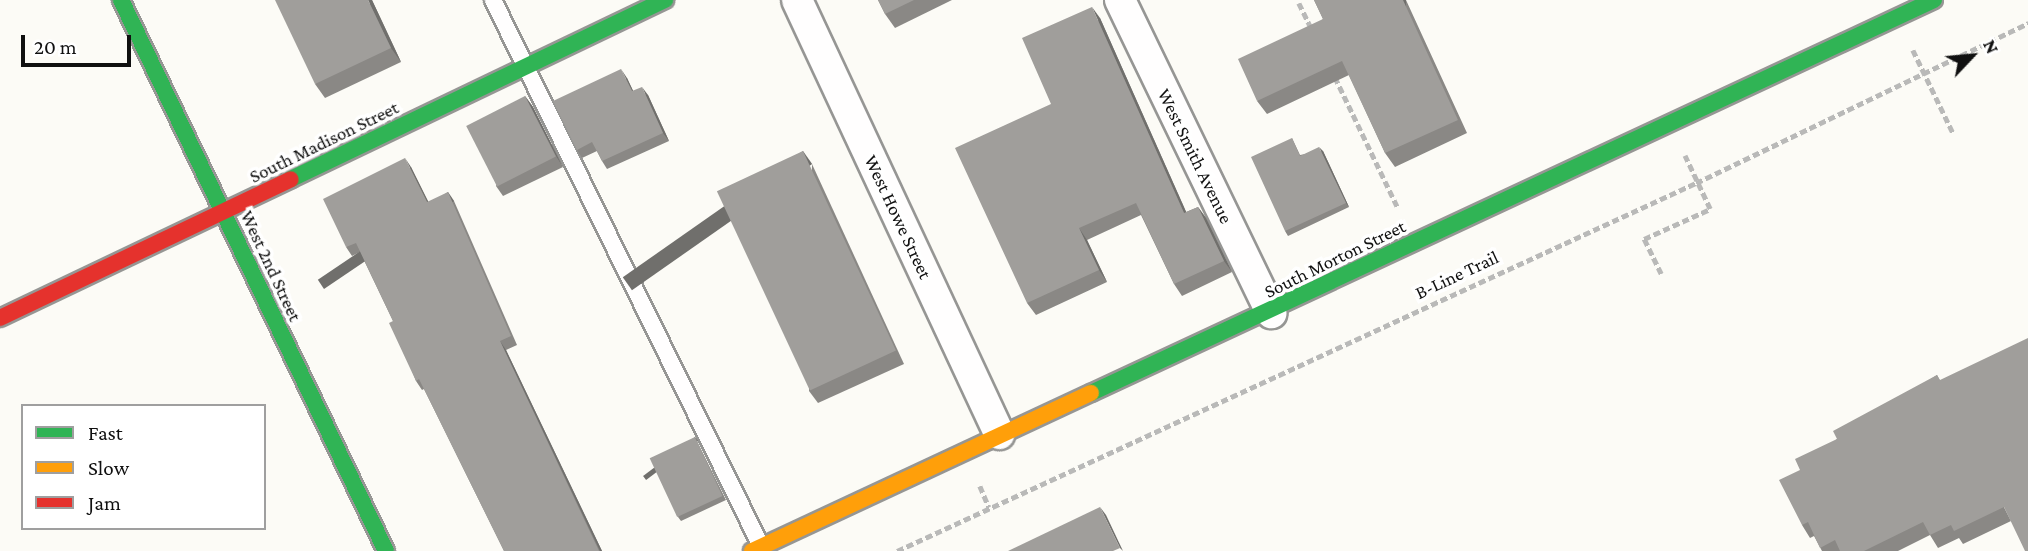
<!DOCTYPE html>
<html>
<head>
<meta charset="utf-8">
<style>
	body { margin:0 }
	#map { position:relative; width:2028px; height:551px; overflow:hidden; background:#fcfbf6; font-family:"Crimson Pro",serif }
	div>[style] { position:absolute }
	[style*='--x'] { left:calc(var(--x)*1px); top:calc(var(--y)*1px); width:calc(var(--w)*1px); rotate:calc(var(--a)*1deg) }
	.path>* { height:4.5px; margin-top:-2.25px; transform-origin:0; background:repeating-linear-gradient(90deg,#b9b9b8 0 7px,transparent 0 10.5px) }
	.roads { filter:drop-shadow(2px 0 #969694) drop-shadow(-2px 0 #969694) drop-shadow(0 2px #969694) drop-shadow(0 -2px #969694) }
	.lane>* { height:16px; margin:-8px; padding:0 8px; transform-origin:8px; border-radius:8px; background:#fffefe }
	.street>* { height:30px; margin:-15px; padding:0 15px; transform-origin:15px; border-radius:15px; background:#fffefe }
	.fast>* { height:16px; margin:-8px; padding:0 8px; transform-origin:8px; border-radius:8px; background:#30b455 }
	.slow>* { height:16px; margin:-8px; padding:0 8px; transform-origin:8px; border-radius:8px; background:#ff9f0a }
	.jam>* { height:16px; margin:-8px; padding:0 8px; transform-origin:8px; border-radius:8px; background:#e5322d }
	.wall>* { inset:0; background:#8a8885 }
	.shaded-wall>* { inset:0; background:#706f6c; transform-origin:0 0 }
	.building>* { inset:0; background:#a09e9b; transform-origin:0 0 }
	span { translate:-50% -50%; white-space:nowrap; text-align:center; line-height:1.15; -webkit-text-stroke:7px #fff; paint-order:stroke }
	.street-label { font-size:19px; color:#101010 }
	.legend { position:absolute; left:21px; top:404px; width:245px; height:126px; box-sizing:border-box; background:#fff; border:2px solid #9f9f9f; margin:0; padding:9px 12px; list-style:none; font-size:21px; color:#101010 }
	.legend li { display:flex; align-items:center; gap:14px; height:35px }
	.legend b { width:35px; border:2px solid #9f9f9f }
	.north { position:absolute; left:1937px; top:21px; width:70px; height:70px; -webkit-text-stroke:5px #fff; paint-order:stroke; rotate:64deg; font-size:19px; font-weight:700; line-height:28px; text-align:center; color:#101010 }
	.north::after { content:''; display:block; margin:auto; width:24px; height:32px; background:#101010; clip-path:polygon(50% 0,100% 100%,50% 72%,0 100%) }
	.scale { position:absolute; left:21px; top:35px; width:110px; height:32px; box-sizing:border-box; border:4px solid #101010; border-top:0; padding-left:9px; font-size:21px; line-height:24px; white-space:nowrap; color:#101010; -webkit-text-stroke:5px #fff; paint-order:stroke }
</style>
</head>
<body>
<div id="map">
	<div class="path">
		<i style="--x:1299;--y:3;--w:28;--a:64"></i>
		<i style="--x:1913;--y:50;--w:94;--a:64.2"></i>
		<i style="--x:1335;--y:77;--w:145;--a:64.3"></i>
		<i style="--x:1661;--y:274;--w:39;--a:-116"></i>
		<i style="--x:1644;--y:239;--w:72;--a:-24.4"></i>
		<i style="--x:1710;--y:209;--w:59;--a:-115.3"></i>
		<i style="--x:980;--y:486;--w:23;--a:67"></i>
		<i style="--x:897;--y:551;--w:880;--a:-24.73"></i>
		<i style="--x:1696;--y:183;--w:369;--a:-25.7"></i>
	</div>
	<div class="roads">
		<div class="lane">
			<i style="--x:493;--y:0;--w:608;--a:63.86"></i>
		</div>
		<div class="street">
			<i style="--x:797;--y:0;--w:479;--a:65"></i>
			<i style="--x:1120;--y:0;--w:348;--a:64.2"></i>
		</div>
		<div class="fast">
			<i style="--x:121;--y:0;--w:611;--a:64.32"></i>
			<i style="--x:291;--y:179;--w:415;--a:-25.6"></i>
			<i style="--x:1091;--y:393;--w:930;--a:-24.99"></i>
		</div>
		<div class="slow">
			<i style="--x:752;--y:551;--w:374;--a:-25"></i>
		</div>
		<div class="jam">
			<i style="--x:0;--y:318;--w:322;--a:-25.5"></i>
		</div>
	</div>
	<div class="wall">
		<i style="clip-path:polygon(372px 0,401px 62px,325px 98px,315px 84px)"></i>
		<i style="clip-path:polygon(878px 0,952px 0,895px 28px,885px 14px)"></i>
		<i style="clip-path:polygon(1314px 0,1406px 0,1467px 133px,1395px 167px,1385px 153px,1349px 75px,1267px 114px,1257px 101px,1323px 19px)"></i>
		<i style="clip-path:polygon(1100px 18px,1186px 212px,1198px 207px,1206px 218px,1232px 272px,1182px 296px,1174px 284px,1141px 215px,1087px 240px,1107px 282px,1036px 315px,1027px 303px,1051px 104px)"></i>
		<i style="clip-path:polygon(627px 78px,633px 91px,648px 95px,669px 141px,607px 169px,602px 161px,597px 151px,582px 158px,577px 150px)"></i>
		<i style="clip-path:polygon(525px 96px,533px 107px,563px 167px,503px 196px,496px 186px)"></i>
		<i style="clip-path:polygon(1292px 138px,1300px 155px,1323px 151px,1349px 207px,1288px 236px,1285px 231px)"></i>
		<i style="clip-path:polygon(812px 164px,904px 364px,818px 403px,809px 391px)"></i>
		<i style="clip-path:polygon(411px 167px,428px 202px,454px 201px,517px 345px,506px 350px,602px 551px,504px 551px,424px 389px,422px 390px,416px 381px,393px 321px,360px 252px,352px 256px,346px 247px)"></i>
		<i style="clip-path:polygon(1937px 375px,2011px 521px,1963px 544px,1959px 538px,1938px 548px,1930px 535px,1898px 551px,1822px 551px,1814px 536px,1810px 538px,1802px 525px,1800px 470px,1837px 439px)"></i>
		<i style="clip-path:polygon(695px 437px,726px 500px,681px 521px,678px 517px)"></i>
	</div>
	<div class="shaded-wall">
		<i style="clip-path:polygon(368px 0,372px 0,401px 62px,391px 48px)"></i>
		<i style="left:1403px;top:0;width:3px;height:132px"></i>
		<i style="clip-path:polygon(1092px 7px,1100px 18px,1192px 225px,1184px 213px)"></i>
		<i style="clip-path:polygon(621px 69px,627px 78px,637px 99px,632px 91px)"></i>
		<i style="clip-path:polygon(642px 87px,648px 95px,669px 141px,663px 133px)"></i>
		<i style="clip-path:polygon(525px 96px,533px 107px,563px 167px,556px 156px)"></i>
		<i style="clip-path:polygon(1319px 147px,1323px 151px,1349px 207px,1346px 203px)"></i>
		<i style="left:803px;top:151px;width:16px;height:220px;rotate:55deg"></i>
		<i style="clip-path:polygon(405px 158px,411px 167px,433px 211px,427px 202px)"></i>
		<i style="left:448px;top:192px;width:11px;height:157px;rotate:56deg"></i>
		<i style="clip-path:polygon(1198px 207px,1206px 218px,1232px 272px,1224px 261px)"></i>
		<i style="clip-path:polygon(1079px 228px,1087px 240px,1107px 282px,1099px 270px)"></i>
		<i style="clip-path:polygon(500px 341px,506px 350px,602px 551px,600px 551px)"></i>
		<i style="left:695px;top:437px;width:5px;height:65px;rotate:53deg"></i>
		<i style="clip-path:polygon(1100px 507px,1106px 515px,1123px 551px,1120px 548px)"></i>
	</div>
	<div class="building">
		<i style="clip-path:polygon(275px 0,368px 0,391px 48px,315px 84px)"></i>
		<i style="clip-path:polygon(878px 0,914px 0,885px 14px)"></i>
		<i style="clip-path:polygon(1314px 0,1403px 0,1458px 120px,1385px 153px,1342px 61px,1257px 101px,1238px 59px,1323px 19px)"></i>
		<i style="clip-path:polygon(1092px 7px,1184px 213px,1198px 207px,1224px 261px,1174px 284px,1136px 203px,1079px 228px,1099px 270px,1027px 303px,955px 148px,1051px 104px,1022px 38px)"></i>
		<i style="clip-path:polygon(621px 69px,632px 91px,642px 87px,663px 133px,602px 161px,592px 142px,577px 150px,553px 101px)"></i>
		<i style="left:525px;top:96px;width:68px;height:66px;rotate:63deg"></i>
		<i style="clip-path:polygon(1292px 138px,1300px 156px,1319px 147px,1346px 203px,1285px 231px,1251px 157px)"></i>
		<i style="left:803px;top:151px;width:220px;height:95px;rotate:65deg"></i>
		<i style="clip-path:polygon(405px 158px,427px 202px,448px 192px,511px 336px,500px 341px,599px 551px,504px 551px,419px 379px,416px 381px,389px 323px,393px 321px,356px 243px,346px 247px,323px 199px)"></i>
		<i style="clip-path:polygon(2028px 338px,2028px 551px,2025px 551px,2004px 507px,1954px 531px,1951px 525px,1930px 535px,1923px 522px,1864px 551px,1840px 551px,1835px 540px,1820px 548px,1808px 522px,1802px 525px,1779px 480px,1800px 470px,1795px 459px,1837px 439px,1833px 431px,1937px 375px,1940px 380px)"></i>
		<i style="left:695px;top:437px;width:65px;height:50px;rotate:65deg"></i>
		<i style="clip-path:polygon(1100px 507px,1120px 548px,1113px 551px,1008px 551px)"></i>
	</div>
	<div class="street-label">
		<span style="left:324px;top:142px;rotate:-26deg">South Madison Street</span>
		<span style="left:1195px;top:156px;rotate:64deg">West Smith Avenue</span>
		<span style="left:898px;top:217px;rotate:65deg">West Howe Street</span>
		<span style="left:1335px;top:259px;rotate:-26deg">South Morton Street</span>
		<span style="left:271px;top:266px;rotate:65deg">West 2nd Street</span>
		<span style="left:1457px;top:275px;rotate:-25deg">B-Line Trail</span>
	</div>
	<ul class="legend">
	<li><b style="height:9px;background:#30b455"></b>Fast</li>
	<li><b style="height:9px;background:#ff9f0a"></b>Slow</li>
	<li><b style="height:9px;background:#e5322d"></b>Jam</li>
	</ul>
	<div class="north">N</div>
	<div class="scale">20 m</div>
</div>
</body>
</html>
